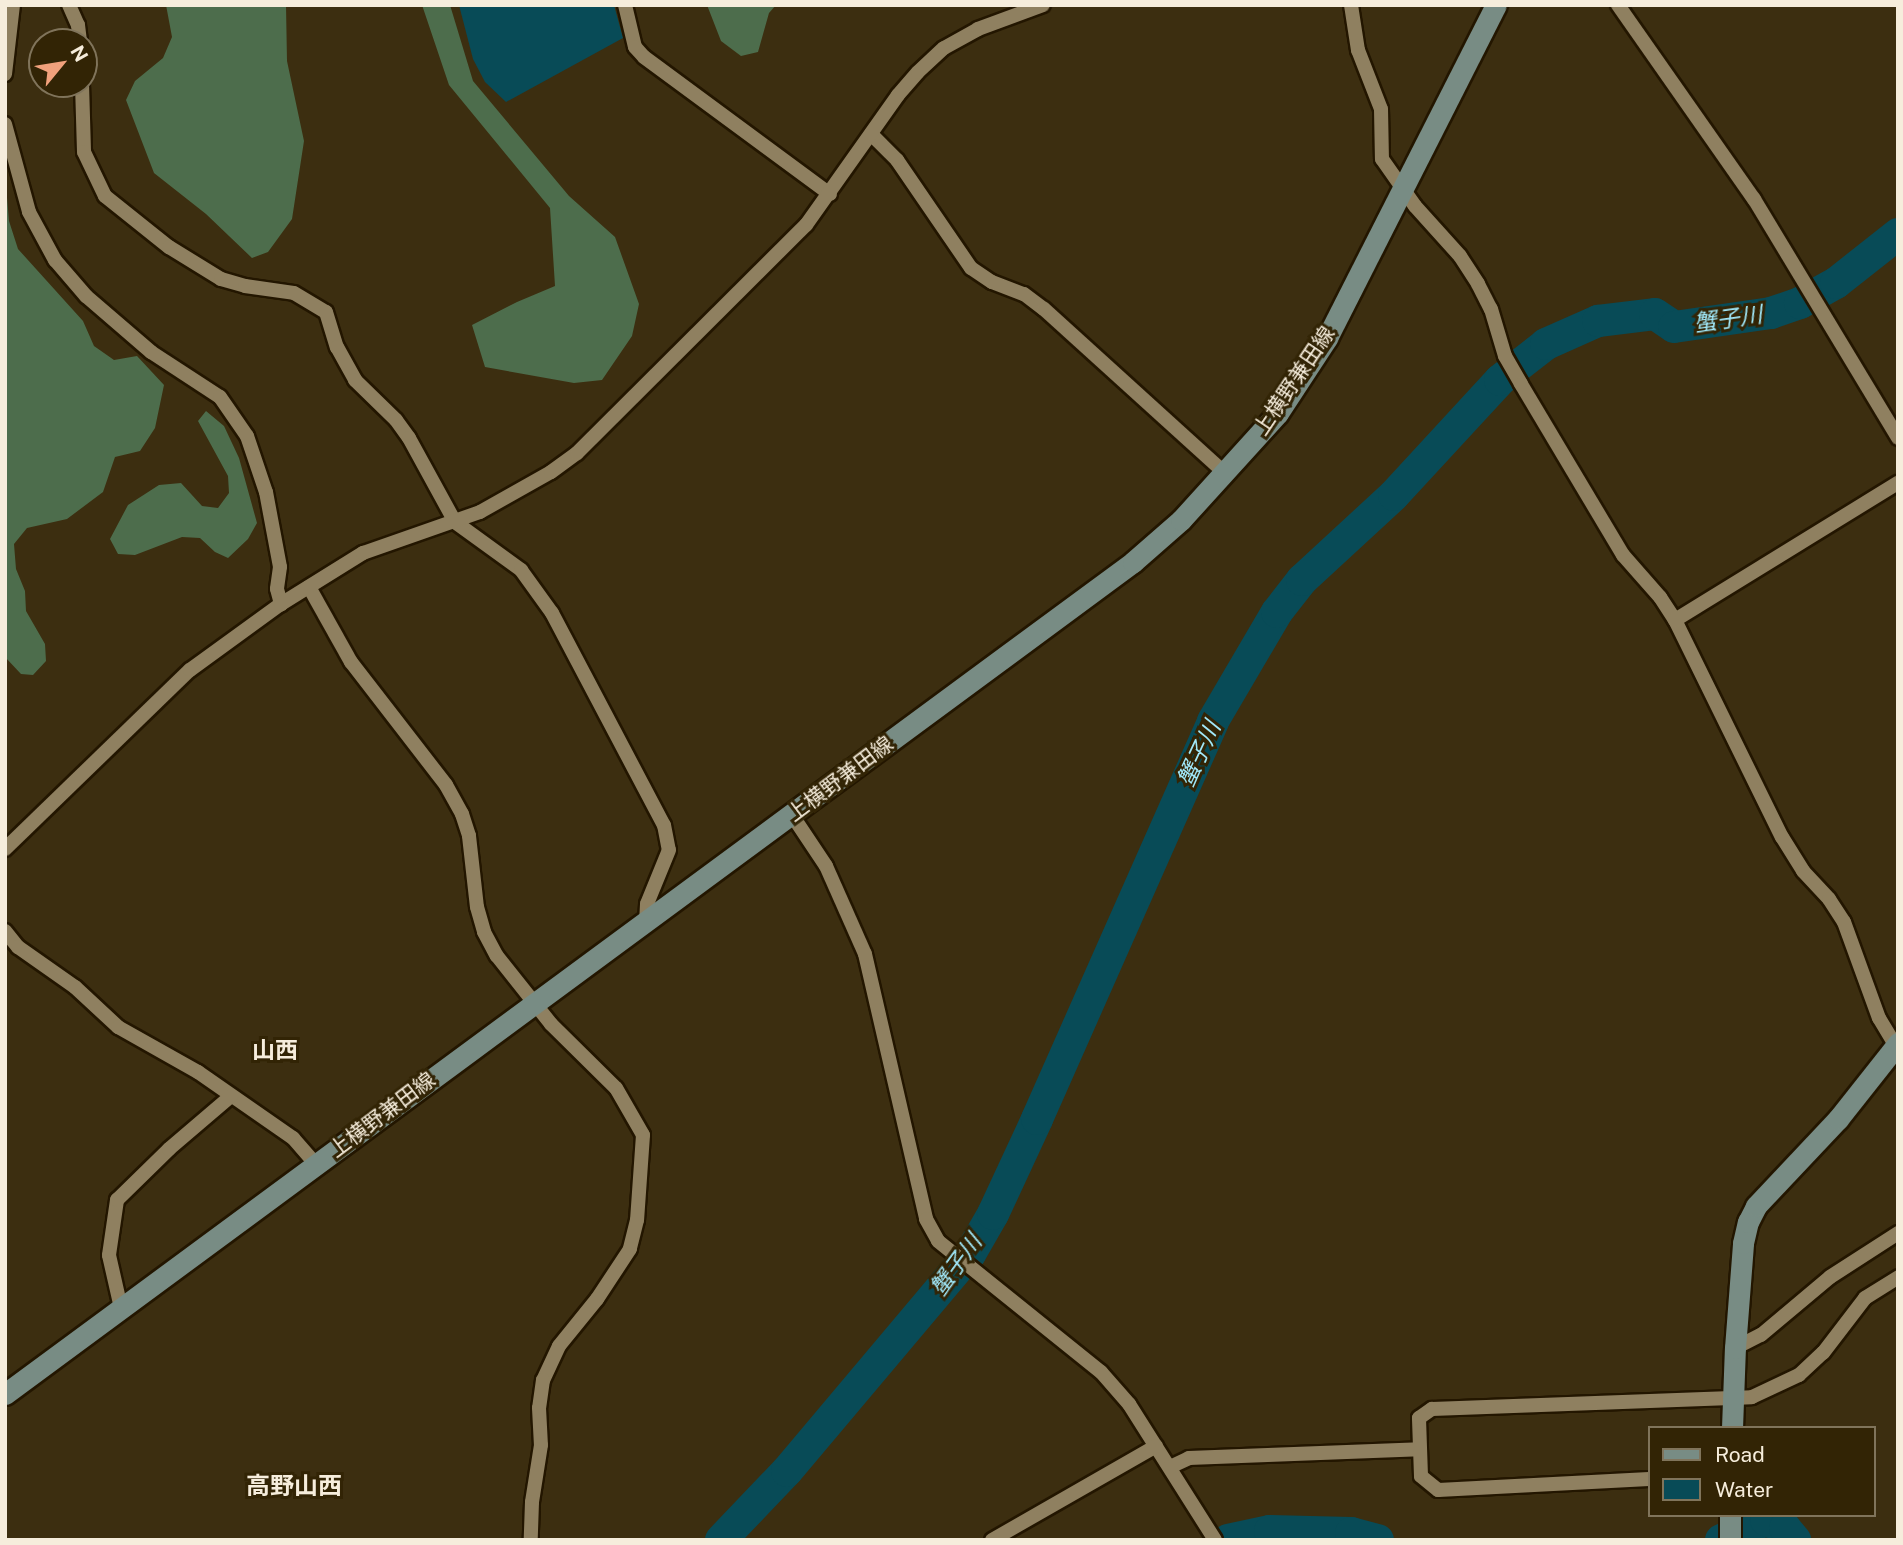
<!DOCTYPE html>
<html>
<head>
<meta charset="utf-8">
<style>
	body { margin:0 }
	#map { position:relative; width:1903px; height:1545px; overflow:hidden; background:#3c2e10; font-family:"Public Sans","Noto Sans JP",sans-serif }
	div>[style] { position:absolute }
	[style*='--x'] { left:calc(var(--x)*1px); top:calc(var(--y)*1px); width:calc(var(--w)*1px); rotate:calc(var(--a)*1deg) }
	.forest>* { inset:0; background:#4d6d4c }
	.water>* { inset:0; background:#084b57 }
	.river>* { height:32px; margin:-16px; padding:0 16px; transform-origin:16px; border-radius:16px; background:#084b57 }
	.roads { filter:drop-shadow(2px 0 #231600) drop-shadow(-2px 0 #231600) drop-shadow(0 2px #231600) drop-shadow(0 -2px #231600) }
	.street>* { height:14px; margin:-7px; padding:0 7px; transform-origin:7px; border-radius:7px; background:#8f8060 }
	.secondary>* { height:21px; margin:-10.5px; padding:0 10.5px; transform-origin:10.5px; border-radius:10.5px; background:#788c84 }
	span { translate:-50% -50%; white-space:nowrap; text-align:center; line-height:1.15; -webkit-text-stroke:6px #322405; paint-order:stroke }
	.street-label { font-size:21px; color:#f6eddc }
	.water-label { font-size:23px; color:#a1e9fa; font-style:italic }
	.neighbourhood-label { font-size:23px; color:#f6eddc; font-weight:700 }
	.quarter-label { font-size:24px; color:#f6eddc; font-weight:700 }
	.frame { position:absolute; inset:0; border:7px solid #f6eddc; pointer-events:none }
	.legend { position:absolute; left:1648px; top:1426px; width:228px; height:91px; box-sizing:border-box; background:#322405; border:2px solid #80745b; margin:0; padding:9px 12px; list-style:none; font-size:21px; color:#f6eddc }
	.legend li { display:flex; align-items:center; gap:14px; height:35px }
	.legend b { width:35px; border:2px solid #80745b }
	.north { position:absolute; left:28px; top:28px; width:70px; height:70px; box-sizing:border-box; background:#322405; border:2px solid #80745b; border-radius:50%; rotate:60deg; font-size:19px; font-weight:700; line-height:28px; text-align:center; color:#f6eddc }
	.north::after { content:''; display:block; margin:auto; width:24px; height:32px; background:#f1a17c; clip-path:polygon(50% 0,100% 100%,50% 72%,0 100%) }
</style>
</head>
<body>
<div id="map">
	<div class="forest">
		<i style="clip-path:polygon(166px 5px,286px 5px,287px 61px,304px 141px,292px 219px,268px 252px,252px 258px,206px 214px,154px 173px,126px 100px,135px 81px,163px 58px,172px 37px)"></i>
		<i style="clip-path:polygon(422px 5px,450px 5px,473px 81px,569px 196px,615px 237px,639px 304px,632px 336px,602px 380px,574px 383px,485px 367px,472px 325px,517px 302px,555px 286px,550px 208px,449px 85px)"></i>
		<i style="clip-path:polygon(707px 5px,776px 5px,769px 13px,758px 52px,741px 56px,721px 41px)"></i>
		<i style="clip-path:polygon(5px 174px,9px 221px,18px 249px,83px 321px,94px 346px,114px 360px,137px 356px,164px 385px,155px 428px,140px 451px,115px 457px,103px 492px,67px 519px,27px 528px,14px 544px,16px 569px,25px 591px,26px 611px,45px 644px,46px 661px,33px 675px,21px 674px,5px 657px)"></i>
		<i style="clip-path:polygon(206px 411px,224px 426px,239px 458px,257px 523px,248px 539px,228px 558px,215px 552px,200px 538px,182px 537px,135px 555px,118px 554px,110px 539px,128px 505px,159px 485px,181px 483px,202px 506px,218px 508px,229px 493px,228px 476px,198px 421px)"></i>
	</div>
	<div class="water">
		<i style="clip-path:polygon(459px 5px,614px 5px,623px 38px,506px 102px,485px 82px,473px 59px)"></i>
	</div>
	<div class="river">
		<i style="--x:721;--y:1540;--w:95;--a:-46.3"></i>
		<i style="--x:787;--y:1471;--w:284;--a:-49.9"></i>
		<i style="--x:970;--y:1254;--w:46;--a:-60.1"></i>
		<i style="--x:993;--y:1214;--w:105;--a:-65.1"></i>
		<i style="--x:1037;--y:1119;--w:435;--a:-66.1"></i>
		<i style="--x:1213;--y:721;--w:126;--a:-59.6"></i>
		<i style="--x:1277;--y:612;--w:41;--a:-52"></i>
		<i style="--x:1302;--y:580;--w:125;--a:-42.7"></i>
		<i style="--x:1394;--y:495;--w:156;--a:-47.3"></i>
		<i style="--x:1500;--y:380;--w:58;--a:-38"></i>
		<i style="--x:1546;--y:344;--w:57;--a:-23.9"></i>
		<i style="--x:1598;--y:321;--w:57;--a:-7"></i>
		<i style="--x:1655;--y:314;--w:23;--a:34"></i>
		<i style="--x:1674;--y:327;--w:98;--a:-8.2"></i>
		<i style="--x:1771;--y:313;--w:31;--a:-19"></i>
		<i style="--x:1800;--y:303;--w:41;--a:-29.1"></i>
		<i style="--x:1836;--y:283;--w:79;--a:-38.3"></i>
		<i style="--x:1228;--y:1540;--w:43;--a:-12.1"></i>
		<i style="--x:1270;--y:1531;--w:81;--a:1.4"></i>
		<i style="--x:1351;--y:1533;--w:28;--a:15"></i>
		<i style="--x:1721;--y:1540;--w:49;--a:-24"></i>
		<i style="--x:1766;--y:1520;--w:21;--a:23"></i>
		<i style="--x:1785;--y:1528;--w:16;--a:50"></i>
	</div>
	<div class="roads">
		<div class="street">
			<i style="--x:69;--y:5;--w:22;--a:66"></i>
			<i style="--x:78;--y:25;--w:17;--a:83"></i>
			<i style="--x:625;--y:5;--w:43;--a:76.6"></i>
			<i style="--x:635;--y:47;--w:13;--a:48"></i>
			<i style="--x:644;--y:57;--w:231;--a:36.4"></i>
			<i style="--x:1351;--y:5;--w:46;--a:81.2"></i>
			<i style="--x:1358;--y:50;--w:63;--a:68.7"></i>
			<i style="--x:1381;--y:109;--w:50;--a:88.9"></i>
			<i style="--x:1382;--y:159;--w:57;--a:54.9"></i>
			<i style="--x:1415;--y:206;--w:67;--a:48"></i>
			<i style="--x:1460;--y:256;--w:33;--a:57"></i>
			<i style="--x:1478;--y:284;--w:28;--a:63"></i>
			<i style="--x:1491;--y:309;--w:49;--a:73.4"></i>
			<i style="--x:1505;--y:356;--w:32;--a:60"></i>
			<i style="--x:1521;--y:384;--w:199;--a:59.2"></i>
			<i style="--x:1623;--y:555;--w:56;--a:48.6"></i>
			<i style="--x:1660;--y:597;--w:27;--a:57"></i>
			<i style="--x:1675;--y:620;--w:242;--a:63.8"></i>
			<i style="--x:1782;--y:837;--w:40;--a:58"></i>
			<i style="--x:1803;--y:871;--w:38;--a:47"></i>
			<i style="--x:1829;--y:899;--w:27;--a:57"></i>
			<i style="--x:1844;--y:922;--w:102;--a:70"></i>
			<i style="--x:1879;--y:1018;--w:31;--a:59"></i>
			<i style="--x:1618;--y:5;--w:237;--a:55"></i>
			<i style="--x:1754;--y:199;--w:279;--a:58.9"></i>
			<i style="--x:5;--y:74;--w:69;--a:-83.4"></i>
			<i style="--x:82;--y:84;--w:68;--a:88.3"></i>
			<i style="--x:84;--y:152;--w:49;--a:64.5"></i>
			<i style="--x:105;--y:196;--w:82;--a:38.6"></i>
			<i style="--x:169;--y:247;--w:61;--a:31.6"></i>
			<i style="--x:221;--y:279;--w:25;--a:16"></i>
			<i style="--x:245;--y:286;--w:49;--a:8.1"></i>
			<i style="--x:294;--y:293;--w:37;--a:31"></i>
			<i style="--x:326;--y:312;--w:37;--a:73"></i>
			<i style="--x:337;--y:347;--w:38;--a:61"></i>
			<i style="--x:355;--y:380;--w:57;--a:44.3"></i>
			<i style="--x:396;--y:420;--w:22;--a:54"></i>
			<i style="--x:409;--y:438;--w:96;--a:61.3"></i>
			<i style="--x:455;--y:522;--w:82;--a:36"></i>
			<i style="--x:521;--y:570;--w:53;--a:54.2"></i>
			<i style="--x:552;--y:613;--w:240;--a:62.2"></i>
			<i style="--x:664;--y:825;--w:25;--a:79"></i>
			<i style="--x:669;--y:850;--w:58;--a:112.2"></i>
			<i style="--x:647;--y:904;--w:18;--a:93"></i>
			<i style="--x:5;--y:124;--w:91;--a:74.7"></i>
			<i style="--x:29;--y:212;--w:55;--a:61.6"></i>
			<i style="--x:55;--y:260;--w:48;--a:49.3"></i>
			<i style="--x:86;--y:296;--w:86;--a:40.7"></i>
			<i style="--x:151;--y:352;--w:82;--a:33.1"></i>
			<i style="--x:220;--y:397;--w:47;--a:55.3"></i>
			<i style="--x:247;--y:436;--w:59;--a:71.3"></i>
			<i style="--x:266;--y:492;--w:76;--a:79.4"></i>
			<i style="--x:280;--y:567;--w:22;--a:98"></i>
			<i style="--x:277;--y:589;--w:16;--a:75"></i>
			<i style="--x:871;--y:134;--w:37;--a:45"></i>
			<i style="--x:897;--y:160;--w:131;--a:55.6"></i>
			<i style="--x:971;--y:268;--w:25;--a:34"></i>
			<i style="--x:992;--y:282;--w:34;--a:21"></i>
			<i style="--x:1024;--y:294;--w:25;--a:37"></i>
			<i style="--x:1044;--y:309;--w:244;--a:42.2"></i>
			<i style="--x:309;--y:587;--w:86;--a:60.8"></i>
			<i style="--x:351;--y:662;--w:155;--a:52.3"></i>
			<i style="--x:446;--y:785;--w:33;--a:61"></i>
			<i style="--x:462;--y:814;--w:23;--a:72"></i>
			<i style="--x:469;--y:836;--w:71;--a:83.6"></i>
			<i style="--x:477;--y:907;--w:26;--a:74"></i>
			<i style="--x:484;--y:932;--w:27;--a:62"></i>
			<i style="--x:497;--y:956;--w:87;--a:51.5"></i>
			<i style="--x:551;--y:1024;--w:91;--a:44.6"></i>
			<i style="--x:616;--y:1088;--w:54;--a:60.1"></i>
			<i style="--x:643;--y:1135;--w:85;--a:94"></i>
			<i style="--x:637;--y:1220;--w:30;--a:104"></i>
			<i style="--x:630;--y:1249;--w:60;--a:123.4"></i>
			<i style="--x:597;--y:1299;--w:60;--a:129"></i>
			<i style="--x:559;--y:1346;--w:38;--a:115"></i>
			<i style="--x:543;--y:1380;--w:28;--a:98"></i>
			<i style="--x:539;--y:1408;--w:37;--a:87"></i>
			<i style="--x:541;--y:1445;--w:58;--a:99"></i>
			<i style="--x:532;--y:1502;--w:38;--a:92"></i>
			<i style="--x:1675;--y:620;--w:262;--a:-31.6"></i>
			<i style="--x:792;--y:815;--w:61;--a:56.3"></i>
			<i style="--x:826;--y:866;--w:96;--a:66.1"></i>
			<i style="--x:865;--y:954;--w:272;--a:77"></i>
			<i style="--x:926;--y:1219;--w:25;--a:61"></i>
			<i style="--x:938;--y:1241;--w:209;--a:38.8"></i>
			<i style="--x:1101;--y:1372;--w:43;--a:48.8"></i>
			<i style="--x:1129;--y:1404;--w:161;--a:57.7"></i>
			<i style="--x:5;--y:849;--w:257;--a:-44.1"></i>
			<i style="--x:190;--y:670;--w:112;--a:-36"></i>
			<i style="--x:281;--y:604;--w:97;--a:-31.9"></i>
			<i style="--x:363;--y:553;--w:124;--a:-19.3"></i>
			<i style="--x:480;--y:512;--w:81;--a:-29.4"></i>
			<i style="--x:551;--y:472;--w:32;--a:-36"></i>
			<i style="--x:577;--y:453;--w:323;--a:-44.9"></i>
			<i style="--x:806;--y:225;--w:159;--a:-54.7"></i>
			<i style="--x:898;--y:95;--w:30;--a:-49"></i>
			<i style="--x:918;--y:72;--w:35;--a:-43"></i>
			<i style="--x:944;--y:48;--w:39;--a:-29"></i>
			<i style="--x:978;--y:29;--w:69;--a:-20.3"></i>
			<i style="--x:5;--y:931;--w:21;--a:51"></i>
			<i style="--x:18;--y:947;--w:70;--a:35.1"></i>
			<i style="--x:75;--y:987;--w:59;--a:42.9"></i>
			<i style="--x:118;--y:1027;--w:92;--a:29.4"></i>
			<i style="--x:198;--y:1072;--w:116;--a:34.8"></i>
			<i style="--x:293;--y:1138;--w:35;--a:49"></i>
			<i style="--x:121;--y:1308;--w:54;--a:-102.8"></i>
			<i style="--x:109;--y:1255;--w:56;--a:-81.7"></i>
			<i style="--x:117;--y:1200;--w:73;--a:-44.4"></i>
			<i style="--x:169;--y:1149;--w:82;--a:-40.5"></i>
			<i style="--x:1735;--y:1348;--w:29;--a:-27"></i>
			<i style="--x:1761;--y:1335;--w:90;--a:-40"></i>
			<i style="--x:1830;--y:1277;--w:81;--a:-32.9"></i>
			<i style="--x:1170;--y:1467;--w:21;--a:-25"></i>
			<i style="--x:1189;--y:1458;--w:230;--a:-2.2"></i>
			<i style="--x:1649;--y:1479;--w:211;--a:177"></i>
			<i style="--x:1438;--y:1490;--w:22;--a:-141"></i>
			<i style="--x:1421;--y:1476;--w:58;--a:-92"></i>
			<i style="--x:1419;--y:1418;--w:16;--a:-35"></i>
			<i style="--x:1432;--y:1409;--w:320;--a:-2.1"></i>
			<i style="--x:1752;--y:1397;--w:52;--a:-25.1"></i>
			<i style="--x:1799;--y:1375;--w:33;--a:-43"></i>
			<i style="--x:1823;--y:1353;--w:69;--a:-52.6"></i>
			<i style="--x:1865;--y:1298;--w:39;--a:-32"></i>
			<i style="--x:992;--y:1540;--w:189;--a:-29.8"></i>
		</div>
		<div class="secondary">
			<i style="--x:5;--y:1394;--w:1402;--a:-36.41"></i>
			<i style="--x:1133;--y:562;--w:64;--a:-41.2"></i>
			<i style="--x:1181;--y:520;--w:144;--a:-47.8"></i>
			<i style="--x:1278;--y:413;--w:90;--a:-56.8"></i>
			<i style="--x:1327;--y:338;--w:373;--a:-63.1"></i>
			<i style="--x:1732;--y:1428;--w:80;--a:-87.9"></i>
			<i style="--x:1735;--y:1348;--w:105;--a:-85.6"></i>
			<i style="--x:1743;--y:1243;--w:22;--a:-77"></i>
			<i style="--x:1748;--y:1222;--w:18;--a:-63"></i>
			<i style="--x:1756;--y:1206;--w:120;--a:-46.7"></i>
			<i style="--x:1838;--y:1119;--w:97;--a:-51.7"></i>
			<i style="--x:1730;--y:1515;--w:25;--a:90"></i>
		</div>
	</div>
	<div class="street-label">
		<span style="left:1294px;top:381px;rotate:-56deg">上横野兼田線</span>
		<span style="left:840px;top:779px;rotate:-37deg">上横野兼田線</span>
		<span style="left:382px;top:1115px;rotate:-37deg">上横野兼田線</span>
	</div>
	<div class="water-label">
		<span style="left:1728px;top:319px;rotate:-8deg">蟹子川</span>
		<span style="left:1199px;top:754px;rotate:-65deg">蟹子川</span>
		<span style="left:956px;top:1265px;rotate:-54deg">蟹子川</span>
	</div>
	<div class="neighbourhood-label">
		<span style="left:275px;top:1050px">山西</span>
	</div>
	<div class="quarter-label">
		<span style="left:294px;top:1486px">高野山西</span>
	</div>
	<div class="frame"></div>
	<ul class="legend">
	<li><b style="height:9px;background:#788c84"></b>Road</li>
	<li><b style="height:19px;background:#084b57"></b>Water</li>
	</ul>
	<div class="north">N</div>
</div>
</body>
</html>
